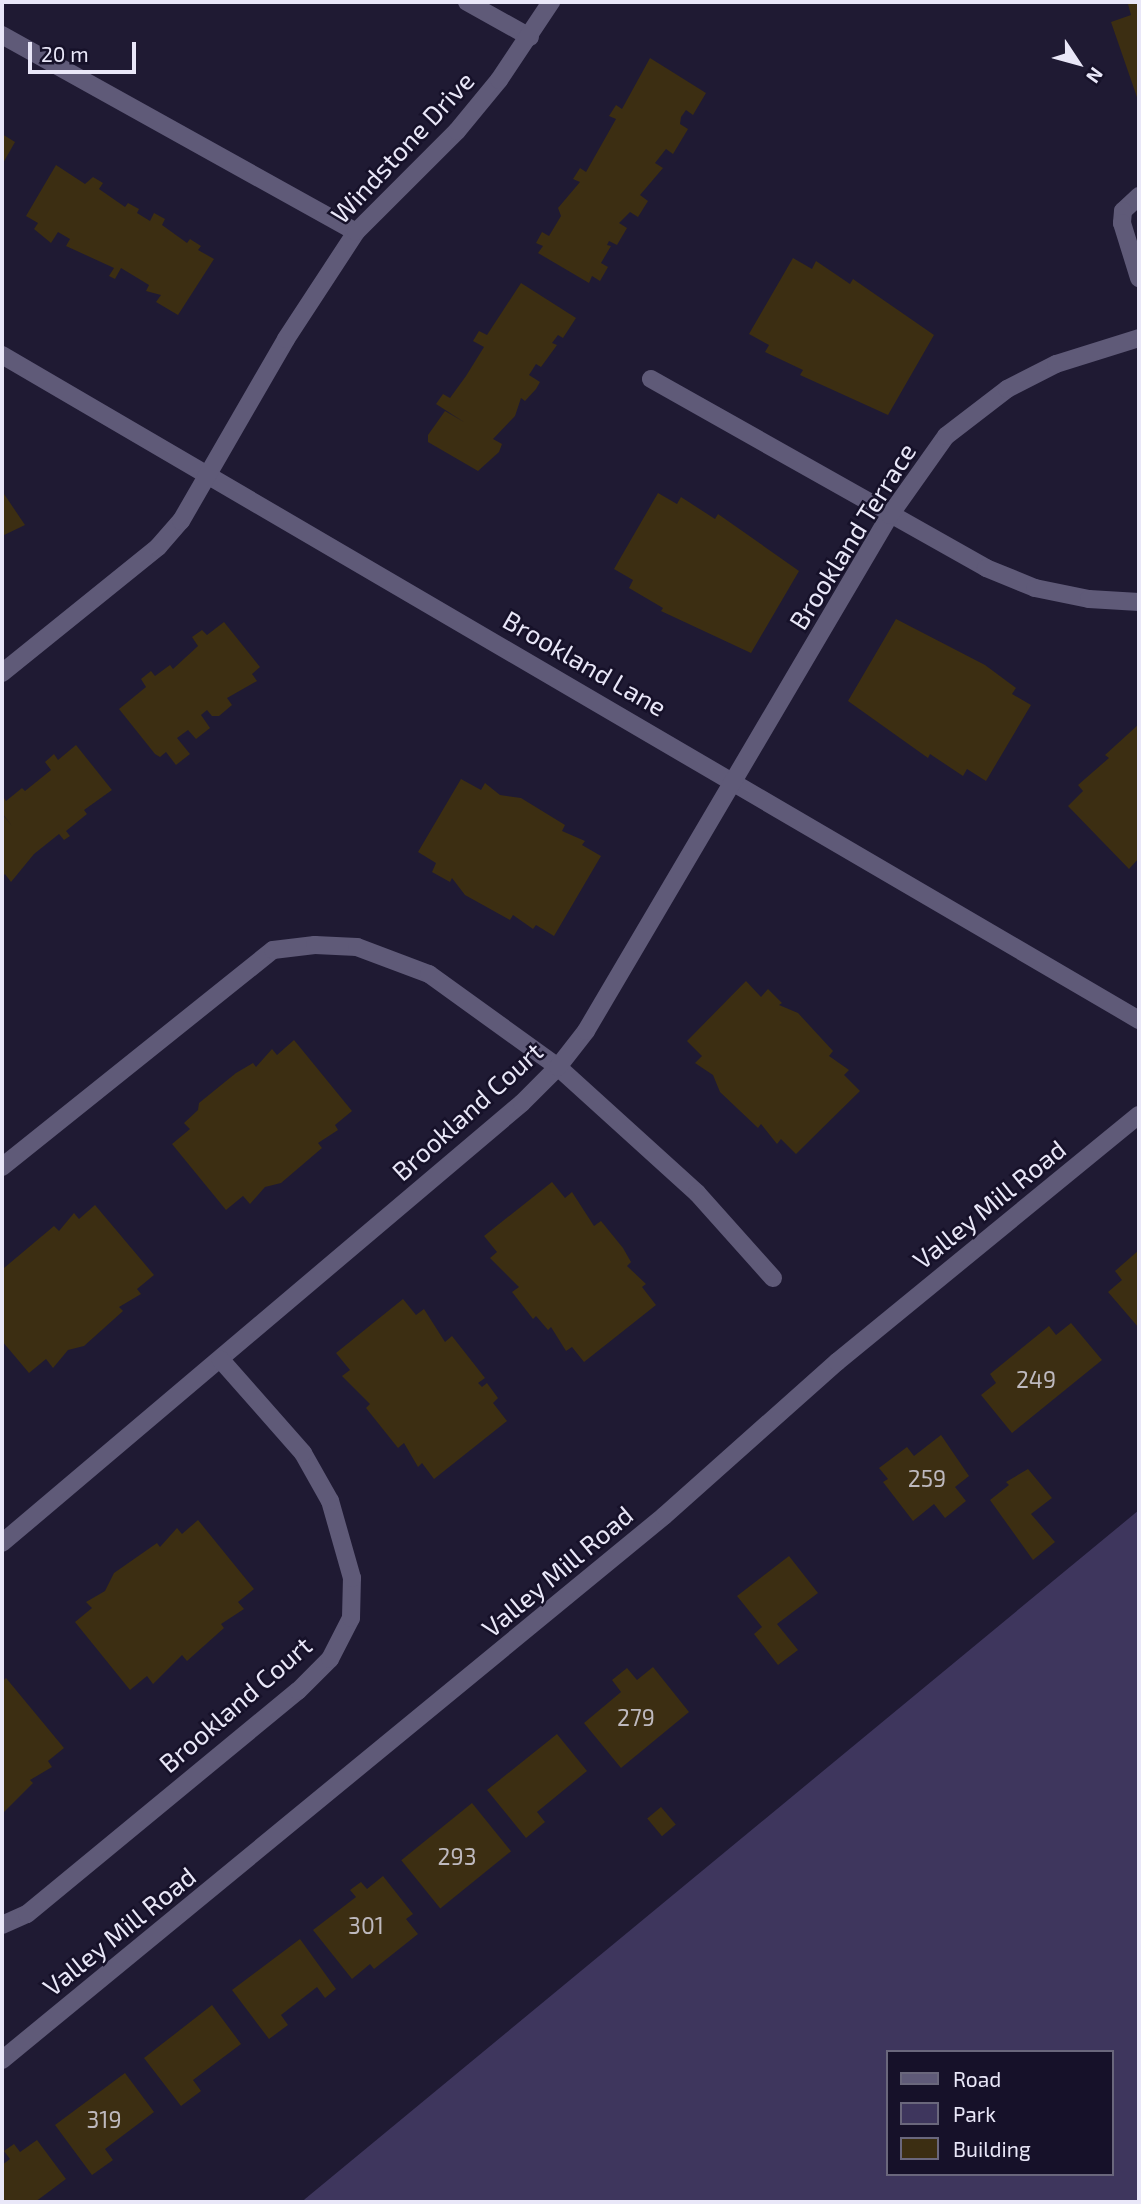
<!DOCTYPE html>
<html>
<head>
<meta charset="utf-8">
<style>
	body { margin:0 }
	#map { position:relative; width:1141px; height:2204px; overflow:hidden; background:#1f1a33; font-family:"Exo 2",sans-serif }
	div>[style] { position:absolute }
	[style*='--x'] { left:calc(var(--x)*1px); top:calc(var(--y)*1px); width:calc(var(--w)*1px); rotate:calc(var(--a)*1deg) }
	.green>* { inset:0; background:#3e365d }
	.building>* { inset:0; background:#3c2e12; transform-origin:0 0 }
	.minor>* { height:18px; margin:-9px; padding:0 9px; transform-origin:9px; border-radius:9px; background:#5f5a78 }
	span { translate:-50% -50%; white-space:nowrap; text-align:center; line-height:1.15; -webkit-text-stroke:5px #161129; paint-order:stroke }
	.number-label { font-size:23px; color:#beb9be }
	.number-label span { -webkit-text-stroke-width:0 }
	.street-label { font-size:26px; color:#e9e7f8 }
	.frame { position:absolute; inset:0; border:4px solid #e9e7f8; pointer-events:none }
	.legend { position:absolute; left:886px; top:2050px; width:228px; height:126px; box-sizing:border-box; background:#161129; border:2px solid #6a677c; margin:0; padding:9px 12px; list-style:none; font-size:21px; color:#e9e7f8 }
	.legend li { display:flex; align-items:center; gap:14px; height:35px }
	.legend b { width:35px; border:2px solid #6a677c }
	.north { position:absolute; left:1043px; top:28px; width:70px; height:70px; -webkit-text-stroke:5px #161129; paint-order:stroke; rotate:126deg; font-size:19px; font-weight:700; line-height:28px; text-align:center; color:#e9e7f8 }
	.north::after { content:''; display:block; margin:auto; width:24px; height:32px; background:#e9e7f8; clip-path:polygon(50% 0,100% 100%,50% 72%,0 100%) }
	.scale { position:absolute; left:28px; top:42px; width:108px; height:32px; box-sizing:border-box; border:4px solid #e9e7f8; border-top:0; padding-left:9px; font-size:21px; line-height:24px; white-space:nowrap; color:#e9e7f8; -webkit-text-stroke:5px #161129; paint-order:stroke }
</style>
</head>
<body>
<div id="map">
	<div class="green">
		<i style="clip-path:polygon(evenodd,1139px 1510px,1139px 2202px,302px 2202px,305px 2199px,1139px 1510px,887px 2052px,1111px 2052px,1111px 2174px,887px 2174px,887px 2052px)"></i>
	</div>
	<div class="building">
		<i style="clip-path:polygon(1139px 2px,1139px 103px,1111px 22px,1131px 15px,1128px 4px)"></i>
		<i style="clip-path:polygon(650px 58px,706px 93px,693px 115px,686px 110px,681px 117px,680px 124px,688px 129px,673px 154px,666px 149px,655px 163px,663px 168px,640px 195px,648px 201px,638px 217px,630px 212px,619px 223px,627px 228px,617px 245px,609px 241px,607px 245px,611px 246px,601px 263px,608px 267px,600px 281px,592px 276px,589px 283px,538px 253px,543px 246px,536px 243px,542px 232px,549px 236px,561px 216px,558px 208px,580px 182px,573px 179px,580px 168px,586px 172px,616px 119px,609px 116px,616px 105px,622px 109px)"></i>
		<i style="clip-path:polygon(2px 134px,15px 142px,2px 165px)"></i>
		<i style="clip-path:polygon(56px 165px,85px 184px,93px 177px,103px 183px,99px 189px,125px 207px,128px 203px,139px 209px,137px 213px,150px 221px,154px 213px,165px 219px,162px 225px,187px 243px,190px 239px,201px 246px,198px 250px,214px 259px,178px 315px,156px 302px,161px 295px,146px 291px,149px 285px,121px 268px,115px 279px,109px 276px,114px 268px,66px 246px,70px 239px,58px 232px,51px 243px,34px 229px,38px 223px,26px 216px)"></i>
		<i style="clip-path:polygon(793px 258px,812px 269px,816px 261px,850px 284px,853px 279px,934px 335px,888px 415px,800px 375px,803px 370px,765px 352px,769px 345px,749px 334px)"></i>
		<i style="clip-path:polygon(521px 283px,576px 318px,563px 338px,558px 335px,552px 343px,557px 345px,541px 367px,536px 364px,529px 375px,540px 382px,536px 389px,525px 401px,521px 398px,515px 416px,493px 439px,502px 444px,499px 452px,478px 471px,428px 442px,428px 435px,445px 411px,464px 422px,436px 404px,443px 394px,450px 398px,466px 376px,484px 347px,473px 341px,479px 331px,487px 335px)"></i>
		<i style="clip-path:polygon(2px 491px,25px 525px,2px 536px)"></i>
		<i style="clip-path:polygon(658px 493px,677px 504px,681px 497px,715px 519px,718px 514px,799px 571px,751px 653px,661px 611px,663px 608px,629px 588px,633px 580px,614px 569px)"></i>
		<i style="clip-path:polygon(896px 619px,985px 665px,1016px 688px,1012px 694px,1031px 705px,986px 781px,967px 769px,963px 776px,930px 754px,928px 758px,848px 701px)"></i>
		<i style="clip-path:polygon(224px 622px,260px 667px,252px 674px,257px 681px,227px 698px,232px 705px,219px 716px,212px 716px,207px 710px,201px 715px,210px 728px,196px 739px,188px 730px,177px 738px,190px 754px,176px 765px,166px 752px,160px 757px,155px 754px,119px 709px,146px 687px,141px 679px,151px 671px,155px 676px,170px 665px,173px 669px,198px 646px,192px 637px,202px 630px,207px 635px)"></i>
		<i style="clip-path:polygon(1139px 724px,1139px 858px,1129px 869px,1068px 806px,1083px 791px,1078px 785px,1109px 758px,1105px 755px)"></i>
		<i style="clip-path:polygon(76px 745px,112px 790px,84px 810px,87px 814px,66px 831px,70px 836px,64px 840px,59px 834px,34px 854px,11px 882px,5px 874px,2px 877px,2px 814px,12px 826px,2px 813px,2px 795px,6px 801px,22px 788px,25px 791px,51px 770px,45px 762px,54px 754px,58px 760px)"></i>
		<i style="clip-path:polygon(461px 779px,481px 790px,485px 783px,500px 795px,521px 798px,565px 825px,562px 831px,585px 841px,582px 845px,601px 856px,554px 936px,536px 925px,533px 929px,513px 915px,510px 920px,465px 895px,452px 878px,450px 882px,432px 872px,436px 863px,418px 852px)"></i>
		<i style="clip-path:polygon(746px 981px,761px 997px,768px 989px,782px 1003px,779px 1005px,798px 1013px,833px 1051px,829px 1056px,849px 1070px,844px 1075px,860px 1091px,796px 1154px,781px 1139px,777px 1144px,761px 1124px,758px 1128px,720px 1092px,713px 1075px,695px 1063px,702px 1056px,687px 1041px)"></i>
		<i style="clip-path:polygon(294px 1040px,352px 1111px,335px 1125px,338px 1130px,318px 1143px,322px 1148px,281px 1183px,265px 1187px,250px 1204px,243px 1196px,226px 1210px,172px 1144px,190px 1129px,184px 1123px,198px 1110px,199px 1103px,236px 1073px,253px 1063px,256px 1067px,272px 1049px,277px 1055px)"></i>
		<i style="clip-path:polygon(552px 1182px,565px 1198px,572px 1192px,594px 1226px,601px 1221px,623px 1248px,631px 1262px,627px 1266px,646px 1284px,642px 1287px,656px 1305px,584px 1362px,572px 1347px,566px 1351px,551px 1327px,548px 1330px,536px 1316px,533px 1319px,512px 1292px,519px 1287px,490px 1258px,497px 1252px,484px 1236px)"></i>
		<i style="clip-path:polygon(95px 1205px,154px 1275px,137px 1289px,141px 1294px,119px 1307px,123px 1311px,84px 1346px,68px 1350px,53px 1368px,46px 1359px,29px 1373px,2px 1341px,4px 1268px,54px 1226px,59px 1231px,74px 1213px,79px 1219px)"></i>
		<i style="clip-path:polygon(1139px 1250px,1139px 1328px,1108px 1292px,1122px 1280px,1115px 1271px)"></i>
		<i style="clip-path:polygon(403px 1299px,416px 1315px,424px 1309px,445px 1342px,452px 1336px,485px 1378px,478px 1383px,482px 1387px,487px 1383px,498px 1398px,493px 1403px,507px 1421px,434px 1479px,422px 1463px,418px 1467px,404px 1443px,398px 1448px,366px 1408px,370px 1404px,342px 1376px,350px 1370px,336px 1353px)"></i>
		<i style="clip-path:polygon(1071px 1323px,1102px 1360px,1012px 1433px,981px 1395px,996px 1383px,990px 1374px,1049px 1326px,1056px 1335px)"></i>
		<i style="clip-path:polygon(941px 1435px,969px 1476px,955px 1487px,966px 1501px,945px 1518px,934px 1504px,913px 1521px,883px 1482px,888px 1479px,879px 1468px,907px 1447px,914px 1456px)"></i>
		<i style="clip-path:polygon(1028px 1469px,1052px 1498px,1031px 1514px,1055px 1542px,1033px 1560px,990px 1500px,1009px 1485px,1006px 1482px)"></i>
		<i style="clip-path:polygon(198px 1520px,254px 1589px,238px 1602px,244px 1609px,221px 1624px,224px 1628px,187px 1661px,182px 1655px,153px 1684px,147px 1676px,130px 1690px,75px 1622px,92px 1608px,86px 1602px,105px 1591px,114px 1573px,157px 1543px,160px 1547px,177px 1528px,182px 1534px)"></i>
		<i style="clip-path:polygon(789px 1556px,818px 1593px,777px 1624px,798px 1650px,778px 1665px,754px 1634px,762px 1627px,737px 1596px)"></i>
		<i style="clip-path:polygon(653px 1667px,689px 1712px,621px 1768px,584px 1723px,621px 1692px,612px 1680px,627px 1668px,637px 1680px)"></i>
		<i style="clip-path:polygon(6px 1678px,64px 1748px,48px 1761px,52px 1767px,30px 1780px,33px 1783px,2px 1814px,2px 1682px)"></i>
		<i style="clip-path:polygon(557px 1734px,587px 1771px,537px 1812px,545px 1822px,526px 1838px,487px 1790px)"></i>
		<i style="left:472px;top:1803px;width:62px;height:91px;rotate:51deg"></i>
		<i style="left:661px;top:1807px;width:23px;height:18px;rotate:50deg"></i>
		<i style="clip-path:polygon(383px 1876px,413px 1914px,406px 1919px,418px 1934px,374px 1969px,370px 1964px,352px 1979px,313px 1930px,356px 1897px,350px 1890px,361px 1882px,367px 1889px)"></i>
		<i style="clip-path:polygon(300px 1939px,336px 1989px,325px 1998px,317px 1987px,281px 2015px,288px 2025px,269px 2039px,232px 1990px)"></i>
		<i style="clip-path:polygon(212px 2005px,241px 2044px,193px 2080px,201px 2091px,181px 2106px,144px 2058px)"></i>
		<i style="clip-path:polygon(125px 2073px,154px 2112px,105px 2149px,113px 2160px,92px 2175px,55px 2125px)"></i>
		<i style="clip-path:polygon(37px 2140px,66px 2179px,35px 2202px,2px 2202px,2px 2165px,10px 2159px,4px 2151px,14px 2144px,20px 2152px)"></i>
	</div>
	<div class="minor">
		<i style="--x:467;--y:2;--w:72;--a:29.1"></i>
		<i style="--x:2;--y:35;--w:405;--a:29.1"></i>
		<i style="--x:1139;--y:196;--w:22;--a:137"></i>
		<i style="--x:1123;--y:211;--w:12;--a:95"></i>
		<i style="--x:1122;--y:223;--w:58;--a:72.8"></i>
		<i style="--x:2;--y:355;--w:1317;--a:30.32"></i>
		<i style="--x:651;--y:379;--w:385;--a:29.4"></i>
		<i style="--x:986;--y:568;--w:53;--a:22.2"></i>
		<i style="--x:1035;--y:588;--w:55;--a:11.5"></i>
		<i style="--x:1089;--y:599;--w:50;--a:3.4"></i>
		<i style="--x:2;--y:673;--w:201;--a:-38.9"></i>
		<i style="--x:158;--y:547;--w:35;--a:-49"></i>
		<i style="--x:181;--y:521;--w:210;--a:-60"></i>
		<i style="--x:286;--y:339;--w:128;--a:-56.8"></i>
		<i style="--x:356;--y:232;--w:143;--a:-45"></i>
		<i style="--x:457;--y:131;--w:66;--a:-50.5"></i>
		<i style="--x:499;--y:80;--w:94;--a:-56.3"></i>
		<i style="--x:2;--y:1167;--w:347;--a:-38.7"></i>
		<i style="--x:273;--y:950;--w:42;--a:-6.8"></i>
		<i style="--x:315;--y:945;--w:42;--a:2.7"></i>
		<i style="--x:357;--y:947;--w:77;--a:20.6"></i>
		<i style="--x:429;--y:974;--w:159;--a:35.8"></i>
		<i style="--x:558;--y:1067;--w:188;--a:42.2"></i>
		<i style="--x:697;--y:1193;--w:114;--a:48.2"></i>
		<i style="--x:2;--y:1543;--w:681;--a:-40.24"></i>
		<i style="--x:522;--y:1103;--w:51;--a:-45"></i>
		<i style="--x:558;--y:1067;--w:46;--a:-52.1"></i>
		<i style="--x:586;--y:1031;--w:599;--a:-59.5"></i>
		<i style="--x:890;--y:515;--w:97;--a:-54.7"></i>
		<i style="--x:946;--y:436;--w:77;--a:-37.6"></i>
		<i style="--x:1007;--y:389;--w:55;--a:-27"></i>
		<i style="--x:1056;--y:364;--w:87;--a:-17.4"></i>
		<i style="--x:2;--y:1925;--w:27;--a:-24"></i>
		<i style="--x:27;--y:1914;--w:351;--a:-39.5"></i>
		<i style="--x:298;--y:1691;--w:45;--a:-45"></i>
		<i style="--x:330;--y:1659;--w:46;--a:-62.9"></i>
		<i style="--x:351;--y:1618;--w:40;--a:-88.6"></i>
		<i style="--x:352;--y:1578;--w:80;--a:-105.9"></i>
		<i style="--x:330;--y:1501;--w:55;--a:-119.4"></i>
		<i style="--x:303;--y:1453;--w:125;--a:-131.4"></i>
		<i style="--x:2;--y:2060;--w:857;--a:-39.41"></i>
		<i style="--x:664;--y:1516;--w:232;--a:-41.7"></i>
		<i style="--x:837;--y:1362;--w:390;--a:-39.3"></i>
	</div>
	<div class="number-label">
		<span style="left:1036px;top:1379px">249</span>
		<span style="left:927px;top:1478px">259</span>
		<span style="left:636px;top:1717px">279</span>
		<span style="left:457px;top:1856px">293</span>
		<span style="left:366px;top:1925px">301</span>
		<span style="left:104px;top:2119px">319</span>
	</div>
	<div class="street-label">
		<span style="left:402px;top:147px;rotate:-47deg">Windstone Drive</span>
		<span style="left:852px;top:536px;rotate:-58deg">Brookland Terrace</span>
		<span style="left:585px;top:663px;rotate:30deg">Brookland Lane</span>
		<span style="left:467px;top:1111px;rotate:-42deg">Brookland Court</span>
		<span style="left:989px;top:1204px;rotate:-39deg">Valley Mill Road</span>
		<span style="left:557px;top:1571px;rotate:-40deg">Valley Mill Road</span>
		<span style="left:235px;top:1704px;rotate:-41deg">Brookland Court</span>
		<span style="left:119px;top:1931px;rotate:-39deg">Valley Mill Road</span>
	</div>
	<div class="frame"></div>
	<ul class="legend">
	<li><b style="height:9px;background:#5f5a78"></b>Road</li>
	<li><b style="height:19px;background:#3e365d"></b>Park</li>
	<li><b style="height:19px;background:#3c2e12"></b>Building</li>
	</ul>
	<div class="north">N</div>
	<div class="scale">20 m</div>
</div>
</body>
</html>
